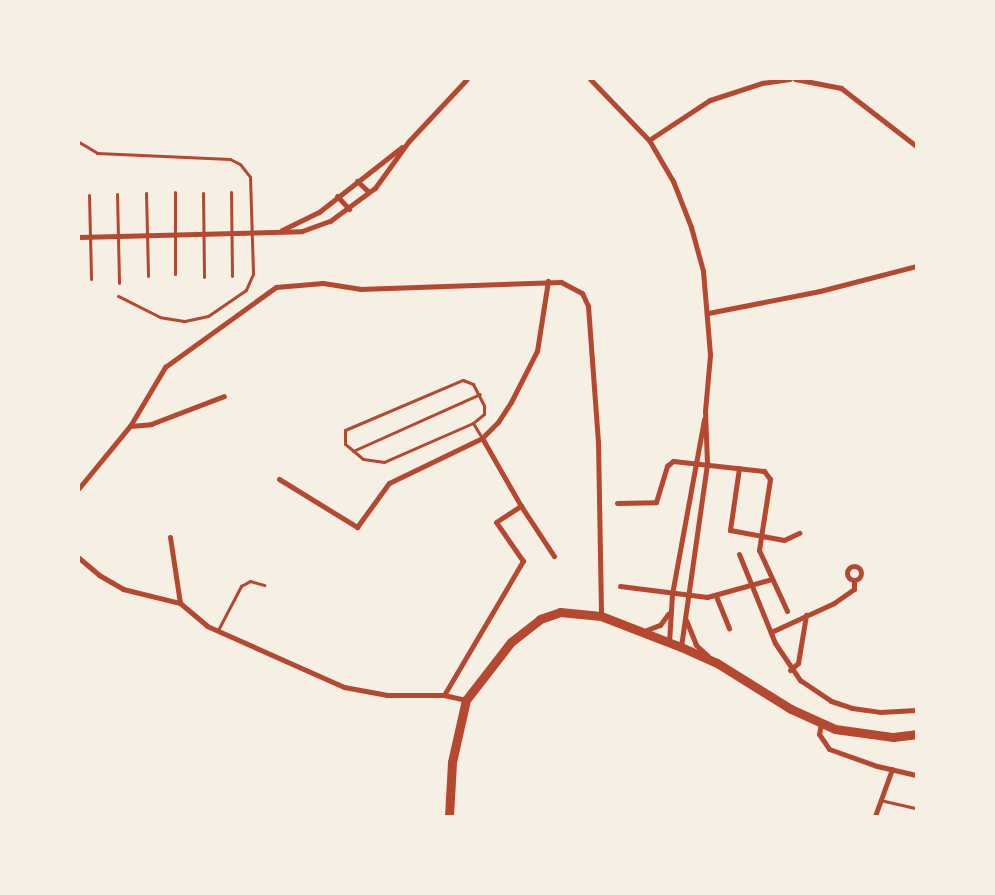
<!DOCTYPE html>
<html>
<head>
<meta charset="utf-8">
<style>
	body { margin:0 }
	#map { position:relative; width:995px; height:895px; overflow:hidden; background:#f6efe4; font-family:Poppins,sans-serif }
	div>[style] { position:absolute }
	[style*='--x'] { left:calc(var(--x)*1px); top:calc(var(--y)*1px); width:calc(var(--w)*1px); rotate:calc(var(--a)*1deg) }
	.service>* { height:3px; margin:-1.5px; padding:0 1.5px; transform-origin:1.5px; border-radius:1.5px; background:#b5482f }
	.minor>* { height:5px; margin:-2.5px; padding:0 2.5px; transform-origin:2.5px; border-radius:2.5px; background:#b5482f }
	.minor>.ring { margin:-2.5px; padding:0; box-sizing:content-box; background:none; border:5px solid #b5482f; border-radius:50% }
	.secondary>* { height:9px; margin:-4.5px; padding:0 4.5px; transform-origin:4.5px; border-radius:4.5px; background:#b5482f }
	span { translate:-50% -50%; white-space:nowrap; text-align:center; line-height:1.15; -webkit-text-stroke:4.5px #f6efe4; paint-order:stroke }
	.frame { position:absolute; inset:0; border:80px solid #f6efe4; pointer-events:none }
</style>
</head>
<body>
<div id="map">
	<div class="service">
		<i style="--x:79;--y:142;--w:21;--a:31"></i>
		<i style="--x:97;--y:153;--w:133;--a:2.6"></i>
		<i style="--x:230;--y:159;--w:11;--a:27"></i>
		<i style="--x:240;--y:164;--w:16;--a:52"></i>
		<i style="--x:250;--y:177;--w:97;--a:88.2"></i>
		<i style="--x:253;--y:274;--w:17;--a:114"></i>
		<i style="--x:246;--y:290;--w:46;--a:145.6"></i>
		<i style="--x:208;--y:316;--w:25;--a:168"></i>
		<i style="--x:184;--y:321;--w:24;--a:-171"></i>
		<i style="--x:160;--y:317;--w:47;--a:-153.4"></i>
		<i style="--x:175;--y:192;--w:82;--a:90"></i>
		<i style="--x:231;--y:192;--w:84;--a:89.3"></i>
		<i style="--x:146;--y:193;--w:83;--a:88.6"></i>
		<i style="--x:203;--y:193;--w:84;--a:89.3"></i>
		<i style="--x:117;--y:194;--w:89;--a:88.7"></i>
		<i style="--x:89;--y:195;--w:84;--a:88.6"></i>
		<i style="--x:463;--y:380;--w:11;--a:22"></i>
		<i style="--x:473;--y:384;--w:25;--a:63"></i>
		<i style="--x:484;--y:406;--w:8;--a:90"></i>
		<i style="--x:484;--y:414;--w:14;--a:141"></i>
		<i style="--x:473;--y:423;--w:97;--a:156.3"></i>
		<i style="--x:384;--y:462;--w:21;--a:-172"></i>
		<i style="--x:363;--y:459;--w:23;--a:-140"></i>
		<i style="--x:345;--y:444;--w:14;--a:-90"></i>
		<i style="--x:345;--y:430;--w:128;--a:-23"></i>
		<i style="--x:473;--y:423;--w:17;--a:59"></i>
		<i style="--x:353;--y:451;--w:139;--a:-24.2"></i>
		<i style="--x:218;--y:630;--w:50;--a:-62.4"></i>
		<i style="--x:241;--y:586;--w:10;--a:-29"></i>
		<i style="--x:250;--y:581;--w:15;--a:16"></i>
		<i style="--x:880;--y:800;--w:37;--a:13"></i>
	</div>
	<div class="minor">
		<i style="--x:590;--y:79;--w:85;--a:46"></i>
		<i style="--x:649;--y:140;--w:48;--a:59.7"></i>
		<i style="--x:673;--y:181;--w:49;--a:68.6"></i>
		<i style="--x:691;--y:227;--w:46;--a:74.7"></i>
		<i style="--x:703;--y:271;--w:84;--a:85.2"></i>
		<i style="--x:710;--y:355;--w:56;--a:95.1"></i>
		<i style="--x:705;--y:411;--w:53;--a:87.8"></i>
		<i style="--x:707;--y:464;--w:185;--a:98.1"></i>
		<i style="--x:795;--y:79;--w:47;--a:11.1"></i>
		<i style="--x:841;--y:88;--w:95;--a:37.7"></i>
		<i style="--x:649;--y:140;--w:73;--a:-33.3"></i>
		<i style="--x:710;--y:100;--w:55;--a:-18.1"></i>
		<i style="--x:762;--y:83;--w:28;--a:-8"></i>
		<i style="--x:357;--y:181;--w:16;--a:43"></i>
		<i style="--x:337;--y:196;--w:18;--a:47"></i>
		<i style="--x:282;--y:230;--w:41;--a:-25.9"></i>
		<i style="--x:319;--y:212;--w:105;--a:-38.1"></i>
		<i style="--x:79;--y:237;--w:223;--a:-1.5"></i>
		<i style="--x:302;--y:231;--w:30;--a:-20"></i>
		<i style="--x:330;--y:221;--w:56;--a:-36.3"></i>
		<i style="--x:375;--y:188;--w:57;--a:-54.3"></i>
		<i style="--x:408;--y:142;--w:86;--a:-46.9"></i>
		<i style="--x:708;--y:313;--w:114;--a:-11.1"></i>
		<i style="--x:820;--y:291;--w:99;--a:-14.6"></i>
		<i style="--x:130;--y:426;--w:21;--a:-5"></i>
		<i style="--x:151;--y:424;--w:78;--a:-21"></i>
		<i style="--x:739;--y:468;--w:63;--a:98.3"></i>
		<i style="--x:730;--y:530;--w:55;--a:10.5"></i>
		<i style="--x:784;--y:540;--w:17;--a:-25"></i>
		<i style="--x:279;--y:479;--w:92;--a:31.6"></i>
		<i style="--x:357;--y:527;--w:54;--a:-54"></i>
		<i style="--x:389;--y:483;--w:103;--a:-25.8"></i>
		<i style="--x:79;--y:488;--w:80;--a:-50.6"></i>
		<i style="--x:130;--y:426;--w:69;--a:-59.3"></i>
		<i style="--x:165;--y:367;--w:137;--a:-35.8"></i>
		<i style="--x:276;--y:287;--w:47;--a:-4.9"></i>
		<i style="--x:323;--y:283;--w:37;--a:9"></i>
		<i style="--x:360;--y:289;--w:201;--a:-2"></i>
		<i style="--x:561;--y:282;--w:24;--a:28"></i>
		<i style="--x:582;--y:293;--w:14;--a:65"></i>
		<i style="--x:588;--y:306;--w:135;--a:85.8"></i>
		<i style="--x:598;--y:441;--w:175;--a:89"></i>
		<i style="--x:617;--y:503;--w:39;--a:-1"></i>
		<i style="--x:656;--y:502;--w:38;--a:-73"></i>
		<i style="--x:667;--y:466;--w:8;--a:-40"></i>
		<i style="--x:673;--y:461;--w:92;--a:6.3"></i>
		<i style="--x:764;--y:471;--w:10;--a:53"></i>
		<i style="--x:770;--y:479;--w:72;--a:98.8"></i>
		<i style="--x:759;--y:550;--w:67;--a:65.3"></i>
		<i style="--x:521;--y:506;--w:60;--a:56.6"></i>
		<i style="--x:170;--y:537;--w:67;--a:81.4"></i>
		<i style="--x:739;--y:554;--w:96;--a:68"></i>
		<i style="--x:775;--y:643;--w:45;--a:56"></i>
		<i style="--x:800;--y:680;--w:37;--a:34"></i>
		<i style="--x:831;--y:701;--w:22;--a:18"></i>
		<i style="--x:852;--y:708;--w:28;--a:8"></i>
		<i style="--x:880;--y:712;--w:36;--a:-3"></i>
		<i style="--x:79;--y:558;--w:26;--a:40"></i>
		<i style="--x:99;--y:575;--w:28;--a:30"></i>
		<i style="--x:123;--y:589;--w:59;--a:13.8"></i>
		<i style="--x:180;--y:603;--w:35;--a:40"></i>
		<i style="--x:207;--y:626;--w:150;--a:24"></i>
		<i style="--x:344;--y:687;--w:44;--a:10.5"></i>
		<i style="--x:387;--y:695;--w:57;--a:0"></i>
		<i style="--x:444;--y:695;--w:23;--a:13"></i>
		<i class="ring" style="left:847px;top:566px;width:9px;height:9px"></i>
		<i style="--x:620;--y:586;--w:88;--a:7.2"></i>
		<i style="--x:707;--y:597;--w:67;--a:-15.5"></i>
		<i style="--x:716;--y:596;--w:35;--a:68"></i>
		<i style="--x:686;--y:620;--w:27;--a:68"></i>
		<i style="--x:696;--y:645;--w:16;--a:43"></i>
		<i style="--x:644;--y:631;--w:17;--a:-21"></i>
		<i style="--x:660;--y:625;--w:14;--a:-54"></i>
		<i style="--x:771;--y:632;--w:69;--a:-24.7"></i>
		<i style="--x:834;--y:603;--w:24;--a:-35"></i>
		<i style="--x:854;--y:589;--w:9;--a:-90"></i>
		<i style="--x:669;--y:642;--w:48;--a:-86.4"></i>
		<i style="--x:672;--y:594;--w:178;--a:-79.6"></i>
		<i style="--x:790;--y:670;--w:11;--a:-41"></i>
		<i style="--x:798;--y:663;--w:49;--a:-80.5"></i>
		<i style="--x:444;--y:695;--w:156;--a:-59.5"></i>
		<i style="--x:523;--y:561;--w:47;--a:-124.7"></i>
		<i style="--x:496;--y:522;--w:30;--a:-33"></i>
		<i style="--x:521;--y:506;--w:78;--a:-119.8"></i>
		<i style="--x:482;--y:438;--w:23;--a:-45"></i>
		<i style="--x:498;--y:422;--w:24;--a:-57"></i>
		<i style="--x:511;--y:402;--w:57;--a:-63"></i>
		<i style="--x:537;--y:351;--w:71;--a:-81.1"></i>
		<i style="--x:821;--y:723;--w:11;--a:100"></i>
		<i style="--x:819;--y:734;--w:18;--a:56"></i>
		<i style="--x:829;--y:749;--w:51;--a:19.5"></i>
		<i style="--x:877;--y:766;--w:40;--a:13"></i>
		<i style="--x:875;--y:816;--w:50;--a:-70.1"></i>
	</div>
	<div class="secondary">
		<i style="--x:449;--y:816;--w:54;--a:-86.8"></i>
		<i style="--x:452;--y:762;--w:64;--a:-77.3"></i>
		<i style="--x:466;--y:700;--w:73;--a:-52.2"></i>
		<i style="--x:511;--y:642;--w:37;--a:-38"></i>
		<i style="--x:540;--y:619;--w:21;--a:-19"></i>
		<i style="--x:560;--y:612;--w:41;--a:5.6"></i>
		<i style="--x:601;--y:616;--w:86;--a:21.2"></i>
		<i style="--x:681;--y:647;--w:39;--a:24"></i>
		<i style="--x:717;--y:663;--w:87;--a:31.9"></i>
		<i style="--x:791;--y:709;--w:48;--a:24.4"></i>
		<i style="--x:835;--y:729;--w:59;--a:7.9"></i>
		<i style="--x:893;--y:737;--w:23;--a:-7"></i>
	</div>
	<div class="frame"></div>
</div>
</body>
</html>
